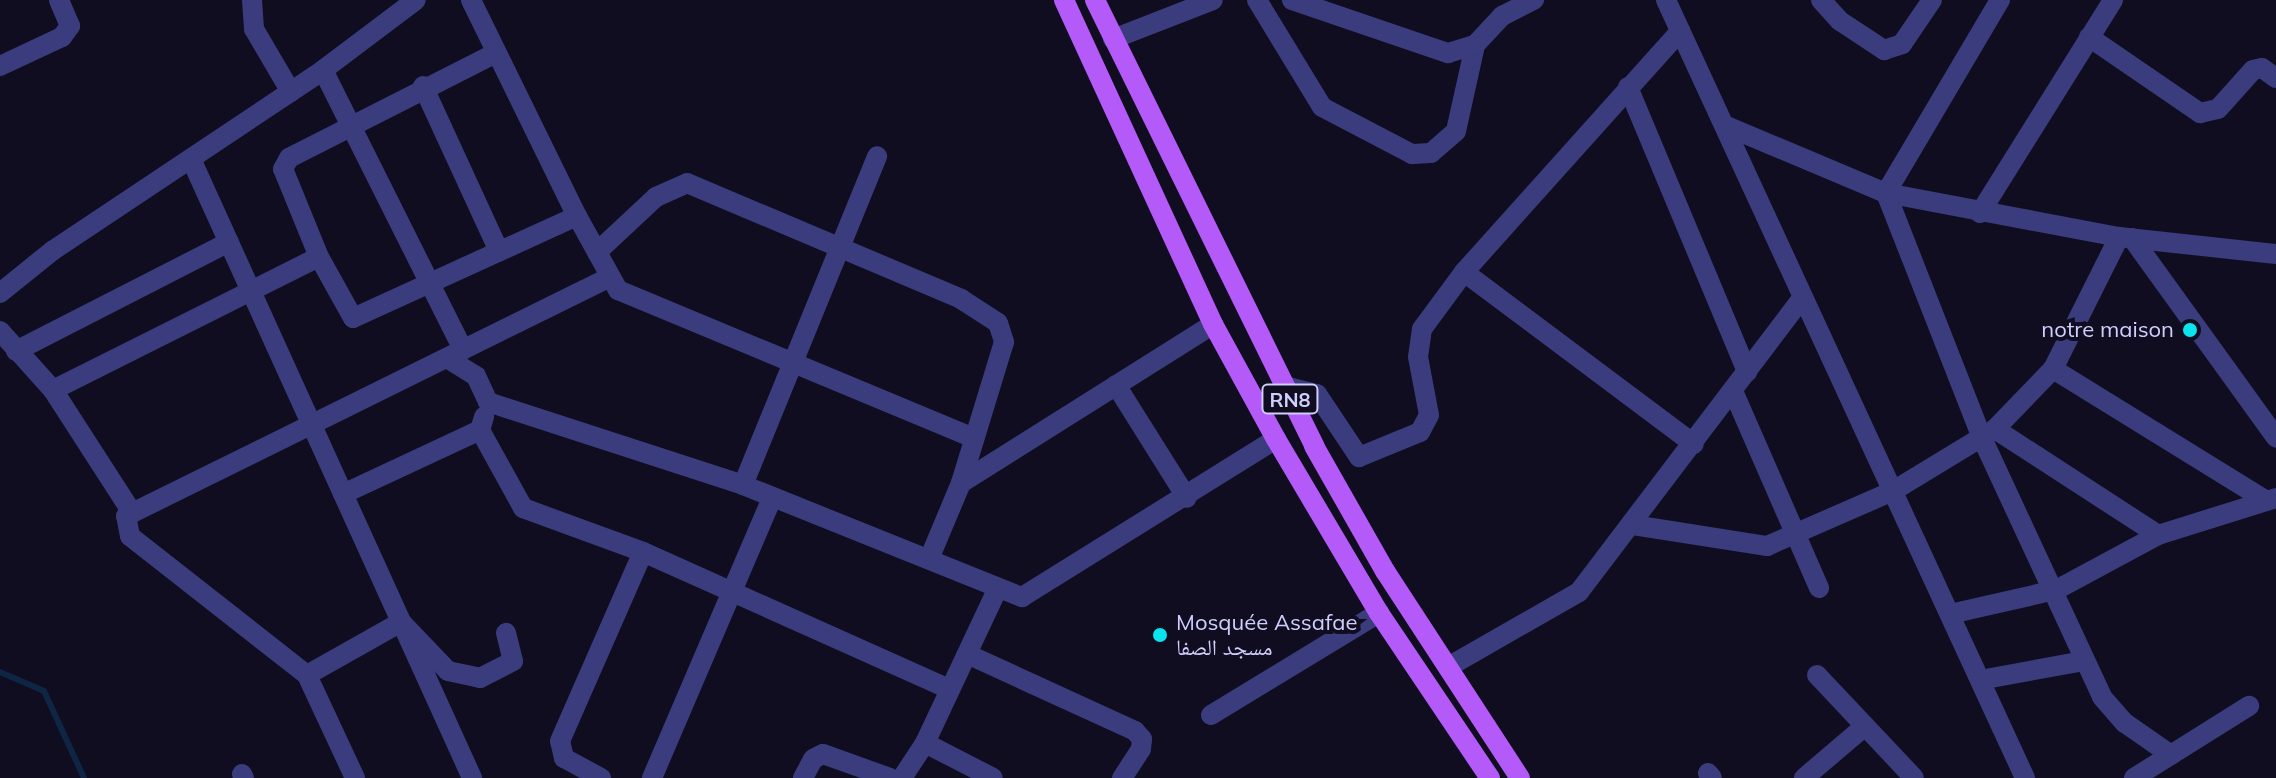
<!DOCTYPE html>
<html>
<head>
<meta charset="utf-8">
<style>
	body { margin:0 }
	#map { position:relative; width:2276px; height:778px; overflow:hidden; background:#0f0d1f; font-family:Mulish,"Noto Naskh Arabic",sans-serif }
	div>[style] { position:absolute }
	[style*='--x'] { left:calc(var(--x)*1px); top:calc(var(--y)*1px); width:calc(var(--w)*1px); rotate:calc(var(--a)*1deg) }
	.stream>* { height:6px; margin:-3px; padding:0 3px; transform-origin:3px; border-radius:3px; background:#0e2643 }
	.minor>* { height:20px; margin:-10px; padding:0 10px; transform-origin:10px; border-radius:10px; background:#3a3c7d }
	.major>* { height:20px; margin:-10px; padding:0 10px; transform-origin:10px; border-radius:10px; background:#b35af8 }
	.dots>* { width:22px; height:22px; translate:-50% -50%; box-sizing:border-box; border:4px solid #0f0d1f; border-radius:50% }
	span { translate:-50% -50%; white-space:nowrap; text-align:center; line-height:1.15; -webkit-text-stroke:8px #0f0d1f; paint-order:stroke }
	.shield-label span { padding:2px 6px; background:#0f0d1f; border:2px solid; border-radius:6px; -webkit-text-stroke-width:0 }
	.shield-label { font-size:20px; color:#d0cefd; font-weight:700 }
	.poi-label { font-size:22px; color:#d0cefd }
	.right { translate:-100% -50%; text-align:right }
	.left { translate:0 -50%; text-align:left }
</style>
</head>
<body>
<div id="map">
	<div class="stream">
		<i style="--x:0;--y:672;--w:48;--a:23.4"></i>
		<i style="--x:44;--y:691;--w:96;--a:65.3"></i>
	</div>
	<div class="minor">
		<i style="--x:252;--y:0;--w:29;--a:86"></i>
		<i style="--x:254;--y:29;--w:73;--a:59.6"></i>
		<i style="--x:471;--y:0;--w:241;--a:63.9"></i>
		<i style="--x:577;--y:216;--w:246;--a:155.5"></i>
		<i style="--x:353;--y:318;--w:70;--a:-119.1"></i>
		<i style="--x:319;--y:257;--w:95;--a:-112.2"></i>
		<i style="--x:283;--y:169;--w:13;--a:-61"></i>
		<i style="--x:289;--y:158;--w:232;--a:-26.9"></i>
		<i style="--x:1257;--y:0;--w:125;--a:58.7"></i>
		<i style="--x:1322;--y:107;--w:102;--a:27.6"></i>
		<i style="--x:1412;--y:154;--w:19;--a:-3"></i>
		<i style="--x:1431;--y:153;--w:33;--a:-41"></i>
		<i style="--x:1456;--y:131;--w:88;--a:-77.5"></i>
		<i style="--x:1292;--y:0;--w:165;--a:18.8"></i>
		<i style="--x:1448;--y:53;--w:28;--a:-17"></i>
		<i style="--x:1475;--y:45;--w:40;--a:-47"></i>
		<i style="--x:1502;--y:16;--w:36;--a:-27"></i>
		<i style="--x:1666;--y:0;--w:857;--a:65.23"></i>
		<i style="--x:1821;--y:0;--w:28;--a:48"></i>
		<i style="--x:1840;--y:21;--w:53;--a:33.4"></i>
		<i style="--x:1884;--y:50;--w:19;--a:-18"></i>
		<i style="--x:1902;--y:44;--w:53;--a:-55.7"></i>
		<i style="--x:2000;--y:0;--w:224;--a:120.6"></i>
		<i style="--x:1886;--y:193;--w:263;--a:68.6"></i>
		<i style="--x:1982;--y:438;--w:285;--a:65.1"></i>
		<i style="--x:2102;--y:697;--w:35;--a:49"></i>
		<i style="--x:2125;--y:723;--w:56;--a:34.8"></i>
		<i style="--x:2089;--y:37;--w:135;--a:34.4"></i>
		<i style="--x:2200;--y:113;--w:18;--a:-13"></i>
		<i style="--x:2218;--y:109;--w:52;--a:-48.1"></i>
		<i style="--x:2253;--y:70;--w:9;--a:-13"></i>
		<i style="--x:2262;--y:68;--w:17;--a:36"></i>
		<i style="--x:1113;--y:39;--w:107;--a:-21.3"></i>
		<i style="--x:0;--y:66;--w:68;--a:-25.1"></i>
		<i style="--x:62;--y:37;--w:14;--a:-54"></i>
		<i style="--x:70;--y:26;--w:28;--a:-113"></i>
		<i style="--x:323;--y:70;--w:313;--a:63.4"></i>
		<i style="--x:423;--y:86;--w:182;--a:65.3"></i>
		<i style="--x:1628;--y:87;--w:309;--a:67.3"></i>
		<i style="--x:1724;--y:125;--w:176;--a:22.8"></i>
		<i style="--x:1886;--y:193;--w:237;--a:10.7"></i>
		<i style="--x:2119;--y:237;--w:158;--a:6.2"></i>
		<i style="--x:191;--y:159;--w:680;--a:65.58"></i>
		<i style="--x:1980;--y:213;--w:251;--a:-58"></i>
		<i style="--x:577;--y:216;--w:85;--a:61"></i>
		<i style="--x:618;--y:290;--w:386;--a:22.6"></i>
		<i style="--x:2132;--y:238;--w:246;--a:54.2"></i>
		<i style="--x:597;--y:252;--w:81;--a:-43"></i>
		<i style="--x:656;--y:197;--w:34;--a:-24"></i>
		<i style="--x:687;--y:183;--w:298;--a:22.9"></i>
		<i style="--x:961;--y:299;--w:44;--a:33"></i>
		<i style="--x:998;--y:323;--w:20;--a:72"></i>
		<i style="--x:1004;--y:342;--w:147;--a:107"></i>
		<i style="--x:961;--y:483;--w:82;--a:112.8"></i>
		<i style="--x:1464;--y:272;--w:287;--a:36.8"></i>
		<i style="--x:0;--y:293;--w:67;--a:-38.9"></i>
		<i style="--x:52;--y:251;--w:326;--a:-33.7"></i>
		<i style="--x:323;--y:70;--w:116;--a:-37"></i>
		<i style="--x:0;--y:331;--w:79;--a:48.1"></i>
		<i style="--x:53;--y:390;--w:144;--a:57.2"></i>
		<i style="--x:16;--y:351;--w:239;--a:-27.1"></i>
		<i style="--x:447;--y:358;--w:34;--a:32"></i>
		<i style="--x:476;--y:376;--w:29;--a:65"></i>
		<i style="--x:488;--y:402;--w:268;--a:18"></i>
		<i style="--x:743;--y:485;--w:301;--a:21.9"></i>
		<i style="--x:1022;--y:597;--w:299;--a:-31.9"></i>
		<i style="--x:2053;--y:369;--w:246;--a:31.7"></i>
		<i style="--x:1116;--y:385;--w:133;--a:57.9"></i>
		<i style="--x:1284;--y:386;--w:34;--a:14"></i>
		<i style="--x:1317;--y:394;--w:76;--a:56.3"></i>
		<i style="--x:1359;--y:457;--w:66;--a:-22.3"></i>
		<i style="--x:1420;--y:432;--w:19;--a:-62"></i>
		<i style="--x:1429;--y:415;--w:59;--a:-100.7"></i>
		<i style="--x:1418;--y:357;--w:28;--a:-82"></i>
		<i style="--x:1422;--y:329;--w:71;--a:-53.6"></i>
		<i style="--x:1464;--y:272;--w:324;--a:-48.1"></i>
		<i style="--x:53;--y:390;--w:297;--a:-26.6"></i>
		<i style="--x:1733;--y:391;--w:215;--a:66.4"></i>
		<i style="--x:1995;--y:429;--w:194;--a:33"></i>
		<i style="--x:480;--y:430;--w:89;--a:61.1"></i>
		<i style="--x:523;--y:508;--w:128;--a:20.1"></i>
		<i style="--x:643;--y:552;--w:335;--a:24.1"></i>
		<i style="--x:961;--y:483;--w:298;--a:-32.2"></i>
		<i style="--x:743;--y:485;--w:355;--a:-67.8"></i>
		<i style="--x:343;--y:494;--w:151;--a:-25"></i>
		<i style="--x:480;--y:430;--w:14;--a:-73"></i>
		<i style="--x:1633;--y:525;--w:136;--a:8.9"></i>
		<i style="--x:1767;--y:546;--w:137;--a:-23.6"></i>
		<i style="--x:1893;--y:491;--w:119;--a:-31.3"></i>
		<i style="--x:1995;--y:429;--w:83;--a:-46"></i>
		<i style="--x:2053;--y:369;--w:148;--a:-63.4"></i>
		<i style="--x:1950;--y:614;--w:109;--a:-12.8"></i>
		<i style="--x:2056;--y:590;--w:116;--a:-28.3"></i>
		<i style="--x:2158;--y:535;--w:124;--a:-17.4"></i>
		<i style="--x:967;--y:654;--w:185;--a:24.6"></i>
		<i style="--x:1135;--y:731;--w:11;--a:49"></i>
		<i style="--x:1142;--y:739;--w:10;--a:96"></i>
		<i style="--x:1141;--y:749;--w:35;--a:123"></i>
		<i style="--x:1448;--y:667;--w:151;--a:-29.8"></i>
		<i style="--x:1579;--y:592;--w:370;--a:-52.8"></i>
		<i style="--x:307;--y:675;--w:108;--a:-29.4"></i>
		<i style="--x:401;--y:622;--w:68;--a:46.2"></i>
		<i style="--x:448;--y:671;--w:33;--a:12"></i>
		<i style="--x:480;--y:678;--w:37;--a:-27"></i>
		<i style="--x:513;--y:661;--w:29;--a:-104"></i>
		<i style="--x:1817;--y:675;--w:141;--a:46.7"></i>
		<i style="--x:1980;--y:680;--w:106;--a:-10.4"></i>
		<i style="--x:1211;--y:715;--w:197;--a:-31.3"></i>
		<i style="--x:925;--y:743;--w:76;--a:27.2"></i>
		<i style="--x:1708;--y:773;--w:6;--a:51"></i>
		<i style="--x:242;--y:774;--w:4;--a:63"></i>
		<i style="--x:355;--y:778;--w:114;--a:-115"></i>
		<i style="--x:307;--y:675;--w:225;--a:-141.9"></i>
		<i style="--x:130;--y:536;--w:20;--a:-101"></i>
		<i style="--x:126;--y:516;--w:540;--a:-26.28"></i>
		<i style="--x:601;--y:778;--w:42;--a:-151.6"></i>
		<i style="--x:564;--y:758;--w:17;--a:-103"></i>
		<i style="--x:560;--y:741;--w:206;--a:-66.3"></i>
		<i style="--x:652;--y:778;--w:305;--a:-66.8"></i>
		<i style="--x:803;--y:778;--w:21;--a:-62"></i>
		<i style="--x:813;--y:759;--w:11;--a:-27"></i>
		<i style="--x:823;--y:754;--w:71;--a:19.7"></i>
		<i style="--x:902;--y:778;--w:42;--a:-56.7"></i>
		<i style="--x:925;--y:743;--w:169;--a:-64.8"></i>
		<i style="--x:1804;--y:778;--w:80;--a:-40.4"></i>
		<i style="--x:2134;--y:778;--w:136;--a:-32.1"></i>
	</div>
	<div class="major">
		<i style="--x:1064;--y:0;--w:357;--a:65.3"></i>
		<i style="--x:1213;--y:324;--w:131;--a:61.3"></i>
		<i style="--x:1276;--y:439;--w:202;--a:59.4"></i>
		<i style="--x:1379;--y:613;--w:199;--a:56.1"></i>
		<i style="--x:1095;--y:0;--w:497;--a:63.8"></i>
		<i style="--x:1314;--y:446;--w:144;--a:60.4"></i>
		<i style="--x:1385;--y:571;--w:247;--a:56.9"></i>
	</div>
	<div class="dots">
		<i style="left:2190px;top:330px;background:#0ae5ed"></i>
		<i style="left:1160px;top:635px;background:#0ae5ed"></i>
	</div>
	<div class="shield-label">
		<span style="left:1290px;top:399px">RN8</span>
	</div>
	<div class="poi-label">
		<span class="right" style="left:2174px;top:330px">notre maison</span>
		<span class="left" style="left:1176px;top:635px">Mosquée Assafae<br>مسجد الصفا</span>
	</div>
</div>
</body>
</html>
